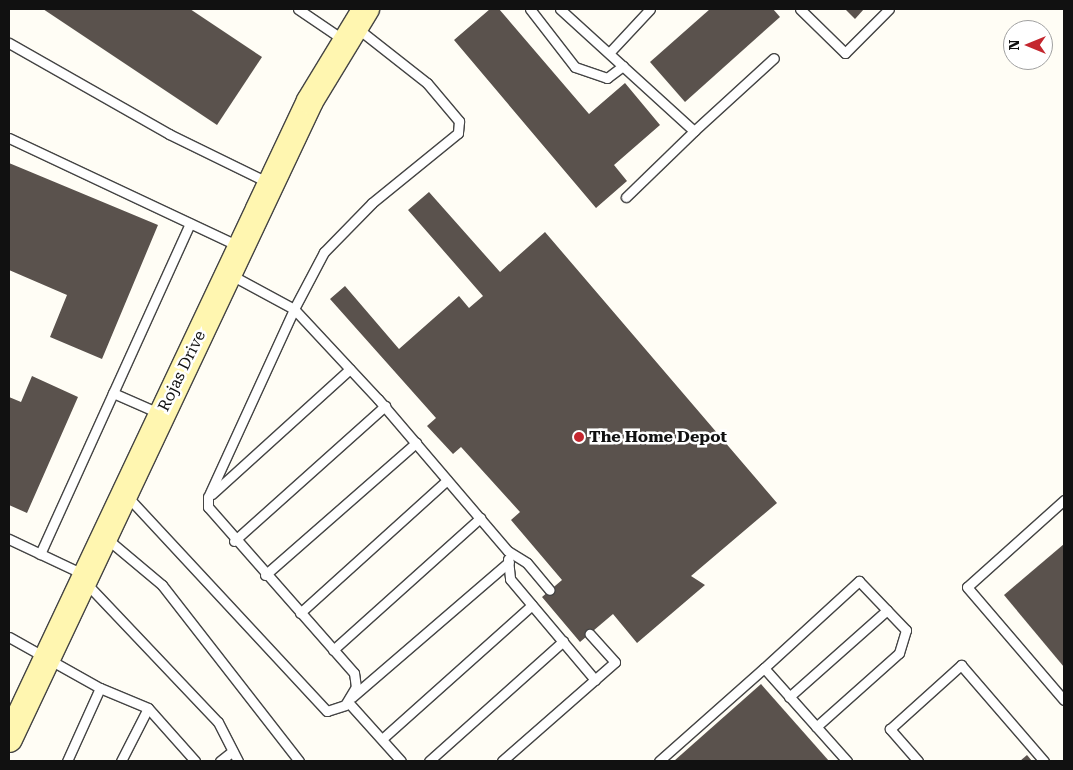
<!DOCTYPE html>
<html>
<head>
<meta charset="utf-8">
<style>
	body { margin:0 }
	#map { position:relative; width:1073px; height:770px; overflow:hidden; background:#fffdf5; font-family:"Roboto Serif",serif }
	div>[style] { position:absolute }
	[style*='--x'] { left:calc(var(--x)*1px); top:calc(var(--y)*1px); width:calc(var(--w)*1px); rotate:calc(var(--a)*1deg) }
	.building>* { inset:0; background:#5a524d }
	.roads { filter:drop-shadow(1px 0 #444) drop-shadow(-1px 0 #444) drop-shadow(0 1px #444) drop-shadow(0 -1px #444) }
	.service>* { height:9px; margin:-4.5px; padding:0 4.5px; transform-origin:4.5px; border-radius:4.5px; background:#fff }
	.secondary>* { height:26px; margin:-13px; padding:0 13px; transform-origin:13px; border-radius:13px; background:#fff6b0 }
	.dots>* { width:14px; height:14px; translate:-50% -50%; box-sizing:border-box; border:2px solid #fff; border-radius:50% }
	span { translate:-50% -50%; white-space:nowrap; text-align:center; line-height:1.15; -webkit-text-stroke:5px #fff; paint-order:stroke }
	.street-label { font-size:16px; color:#111 }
	.poi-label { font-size:16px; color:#111; font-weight:700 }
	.left { translate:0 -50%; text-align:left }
	.frame { position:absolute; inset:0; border:10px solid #111; pointer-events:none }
	.north { position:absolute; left:1003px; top:20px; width:50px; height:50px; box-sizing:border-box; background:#fff; border:1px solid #a0a0a0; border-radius:50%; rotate:270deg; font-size:14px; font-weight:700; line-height:20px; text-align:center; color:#111 }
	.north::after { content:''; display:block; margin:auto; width:18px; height:22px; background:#c4262e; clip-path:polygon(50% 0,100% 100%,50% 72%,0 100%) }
</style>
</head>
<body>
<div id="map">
	<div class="building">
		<i style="clip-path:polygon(43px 9px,190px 9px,262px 57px,217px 125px)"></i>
		<i style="clip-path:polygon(490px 9px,499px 9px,589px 114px,625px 83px,660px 125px,614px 165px,627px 181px,596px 208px,454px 40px)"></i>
		<i style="clip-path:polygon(710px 9px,773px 9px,780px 17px,685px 102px,650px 62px)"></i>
		<i style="clip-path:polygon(845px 9px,864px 9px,855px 19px)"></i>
		<i style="clip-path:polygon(9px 163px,158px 225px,102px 359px,50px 337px,67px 295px,9px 270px)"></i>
		<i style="clip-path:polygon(429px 192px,500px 272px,545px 232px,777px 503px,691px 576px,705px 585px,637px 643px,613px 614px,580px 642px,542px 597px,562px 580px,511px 520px,520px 512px,461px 447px,453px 454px,427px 426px,436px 418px,330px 299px,345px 286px,399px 349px,459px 296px,469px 308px,483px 296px,408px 210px)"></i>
		<i style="clip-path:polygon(32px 376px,78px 397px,27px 513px,9px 505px,9px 397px,21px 402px)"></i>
		<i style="clip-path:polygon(1064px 544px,1064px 667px,1004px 595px)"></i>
		<i style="clip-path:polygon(761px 684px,829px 761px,674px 761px)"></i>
		<i style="clip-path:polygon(1027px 755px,1032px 761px,1020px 761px)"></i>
	</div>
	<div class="roads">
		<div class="service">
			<i style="--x:298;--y:9;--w:57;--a:34.2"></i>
			<i style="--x:530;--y:9;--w:73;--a:52.2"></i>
			<i style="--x:575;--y:67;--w:34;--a:19"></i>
			<i style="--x:607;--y:78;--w:20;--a:-37"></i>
			<i style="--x:560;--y:9;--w:181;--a:42.3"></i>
			<i style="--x:694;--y:131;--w:108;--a:-42.4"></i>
			<i style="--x:800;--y:9;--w:63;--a:44.4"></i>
			<i style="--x:845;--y:53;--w:62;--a:-45"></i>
			<i style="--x:357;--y:28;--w:89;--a:38.2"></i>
			<i style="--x:427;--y:83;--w:50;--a:49.9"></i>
			<i style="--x:459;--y:121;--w:12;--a:95"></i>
			<i style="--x:458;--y:133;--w:111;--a:140.9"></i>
			<i style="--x:372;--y:203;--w:69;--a:134.4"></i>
			<i style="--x:324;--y:252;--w:64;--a:117.8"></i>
			<i style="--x:294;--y:309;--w:123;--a:47"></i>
			<i style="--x:378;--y:399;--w:200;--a:49.5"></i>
			<i style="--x:508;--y:551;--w:22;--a:32"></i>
			<i style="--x:527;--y:563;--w:35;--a:50"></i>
			<i style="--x:9;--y:43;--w:184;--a:29.6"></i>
			<i style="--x:169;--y:134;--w:111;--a:26.1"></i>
			<i style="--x:609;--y:53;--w:60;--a:-47"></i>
			<i style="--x:9;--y:138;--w:254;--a:25.2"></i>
			<i style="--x:626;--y:197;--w:95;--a:-44.1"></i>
			<i style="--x:113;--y:393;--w:52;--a:23.6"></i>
			<i style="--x:212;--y:494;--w:186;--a:-42.2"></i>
			<i style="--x:126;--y:495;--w:295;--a:47.1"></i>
			<i style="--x:327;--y:711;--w:19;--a:-18"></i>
			<i style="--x:345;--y:705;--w:21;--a:-59"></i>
			<i style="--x:356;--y:687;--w:14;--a:-98"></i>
			<i style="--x:354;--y:673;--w:221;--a:-131.3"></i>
			<i style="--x:208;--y:507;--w:10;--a:-90"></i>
			<i style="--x:208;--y:497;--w:207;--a:-65.4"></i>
			<i style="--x:294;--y:309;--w:72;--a:-151.6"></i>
			<i style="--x:1064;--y:500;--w:130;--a:138.1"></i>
			<i style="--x:967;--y:587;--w:149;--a:49.4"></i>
			<i style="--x:106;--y:538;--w:73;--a:40"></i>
			<i style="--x:162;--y:585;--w:223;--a:52.1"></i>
			<i style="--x:9;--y:539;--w:82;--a:25.3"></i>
			<i style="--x:234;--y:541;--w:203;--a:-41.8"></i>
			<i style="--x:40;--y:554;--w:363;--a:-65.6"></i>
			<i style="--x:508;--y:559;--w:20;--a:84"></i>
			<i style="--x:510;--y:579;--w:132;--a:49.9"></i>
			<i style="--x:265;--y:575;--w:201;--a:-41.2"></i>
			<i style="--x:85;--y:582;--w:193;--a:46.5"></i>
			<i style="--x:218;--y:722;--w:44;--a:62.9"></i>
			<i style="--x:300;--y:613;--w:198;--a:-42.1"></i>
			<i style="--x:9;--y:637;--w:104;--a:29.3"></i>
			<i style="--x:100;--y:688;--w:52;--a:22.6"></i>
			<i style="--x:148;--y:708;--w:71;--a:48.4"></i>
			<i style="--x:333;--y:650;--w:198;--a:-41.9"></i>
			<i style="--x:764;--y:668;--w:129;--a:-42.5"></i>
			<i style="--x:859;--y:581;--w:68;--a:46.2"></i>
			<i style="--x:906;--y:630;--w:24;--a:107"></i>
			<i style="--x:899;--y:653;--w:111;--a:138.3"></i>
			<i style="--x:352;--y:697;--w:207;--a:-40.7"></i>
			<i style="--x:789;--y:697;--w:131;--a:-41.6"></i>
			<i style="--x:348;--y:702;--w:79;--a:48.1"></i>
			<i style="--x:382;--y:739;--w:201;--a:-41.8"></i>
			<i style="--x:67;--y:761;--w:80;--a:-65.7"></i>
			<i style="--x:121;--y:761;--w:59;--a:-63"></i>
			<i style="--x:220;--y:761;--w:16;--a:-38"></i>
			<i style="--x:429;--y:761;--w:180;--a:-41.8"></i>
			<i style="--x:502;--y:761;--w:150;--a:-41.2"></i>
			<i style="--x:615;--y:662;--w:38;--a:-132"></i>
			<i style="--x:659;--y:761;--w:140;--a:-41.5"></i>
			<i style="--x:764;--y:668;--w:125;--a:48.3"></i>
			<i style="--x:918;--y:761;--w:43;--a:-131.2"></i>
			<i style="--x:890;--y:729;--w:96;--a:-42"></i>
			<i style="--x:961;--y:665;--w:127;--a:49.2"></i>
		</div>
		<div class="secondary">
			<i style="--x:9;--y:739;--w:705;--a:-64.74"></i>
			<i style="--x:310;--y:101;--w:108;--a:-58.7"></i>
		</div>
	</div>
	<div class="dots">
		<i style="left:579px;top:437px;background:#c4262e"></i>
	</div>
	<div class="street-label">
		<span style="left:182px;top:371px;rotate:-64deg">Rojas Drive</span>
	</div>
	<div class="poi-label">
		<span class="left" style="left:589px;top:437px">The Home Depot</span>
	</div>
	<div class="frame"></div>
	<div class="north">N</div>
</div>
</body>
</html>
